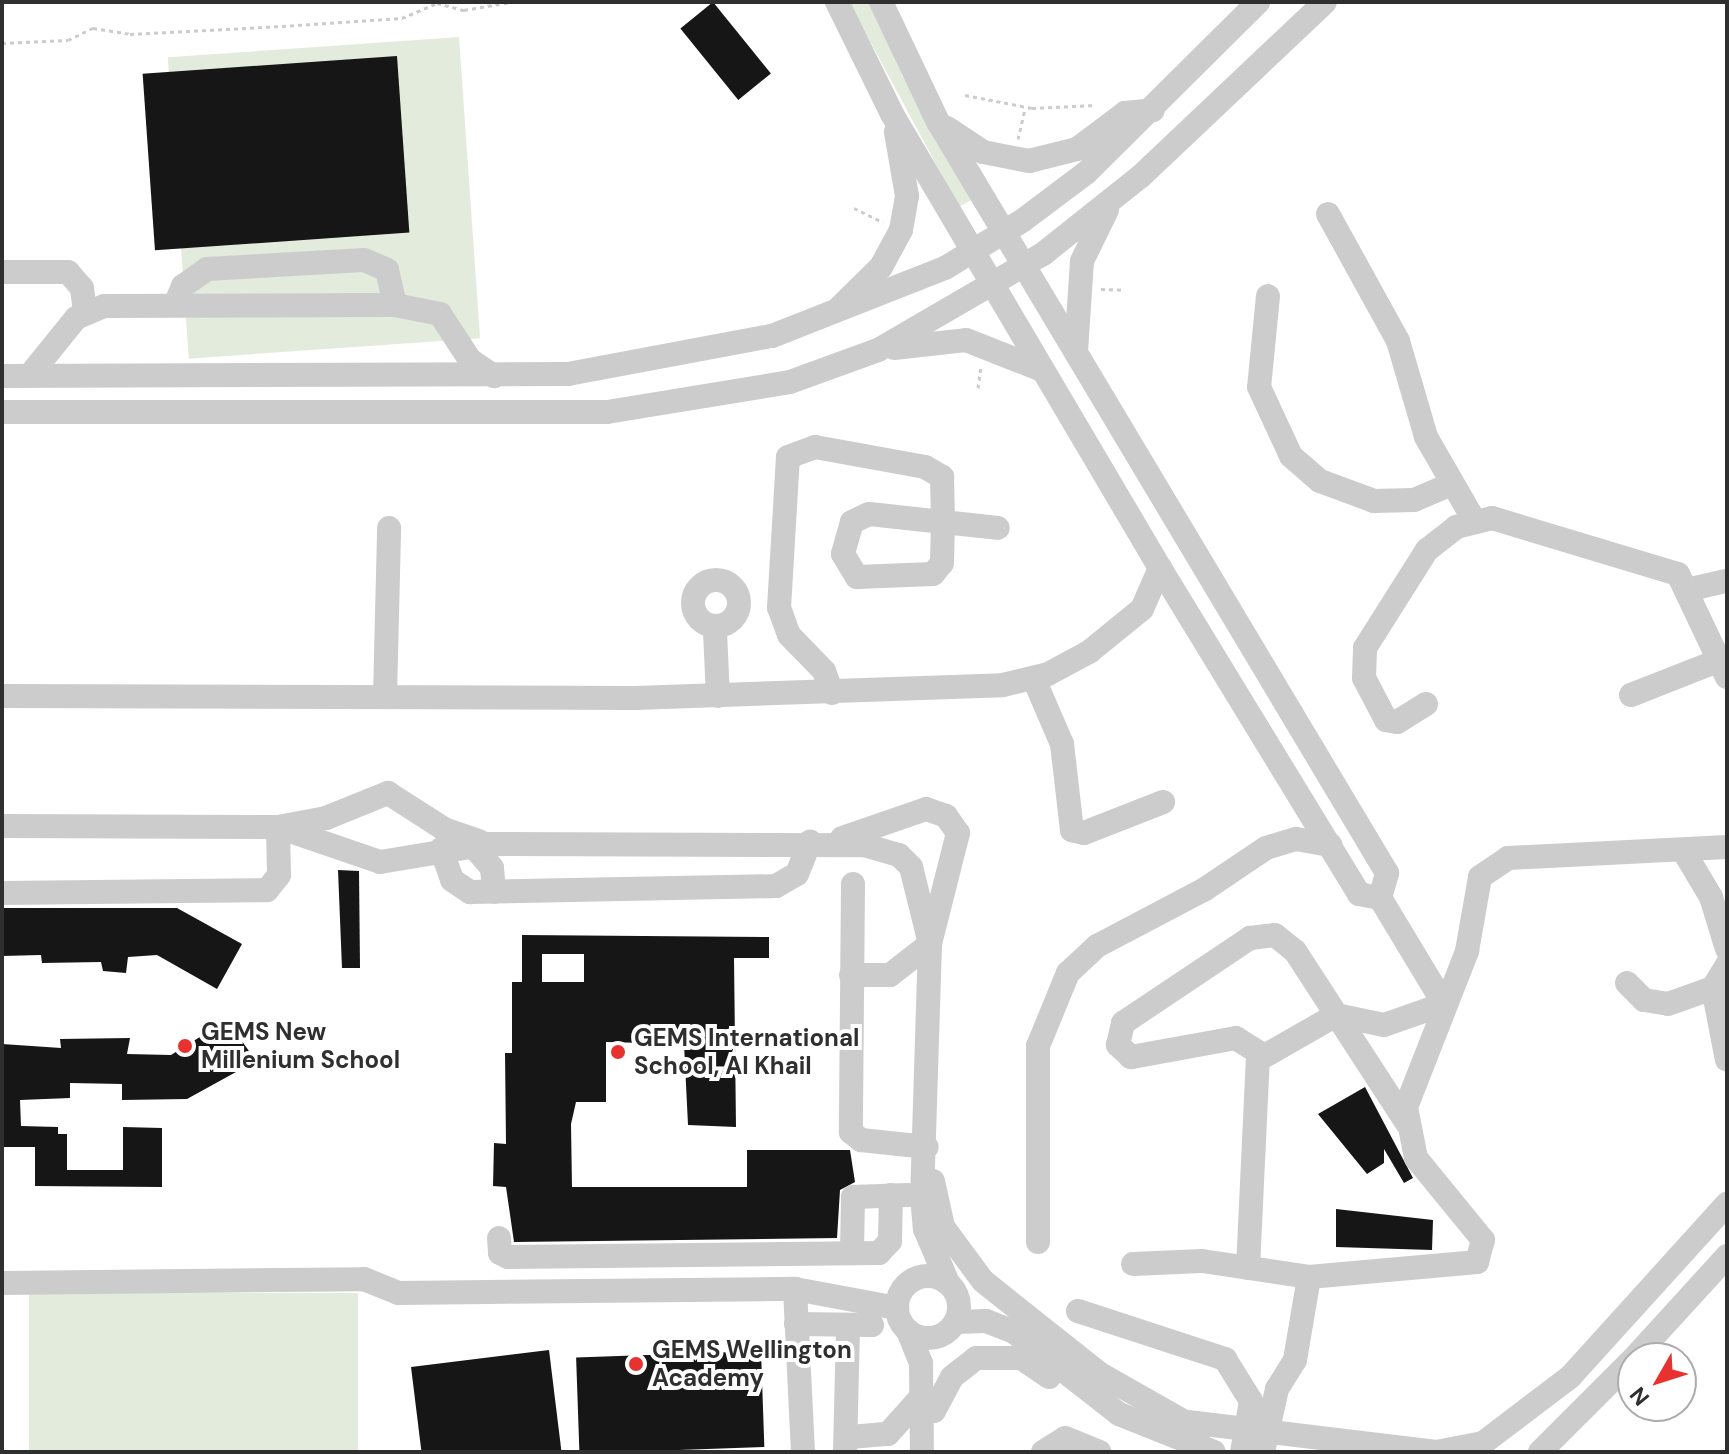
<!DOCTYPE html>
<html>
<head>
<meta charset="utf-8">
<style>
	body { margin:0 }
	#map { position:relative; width:1729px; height:1454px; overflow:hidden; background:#fff; font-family:"DM Sans",sans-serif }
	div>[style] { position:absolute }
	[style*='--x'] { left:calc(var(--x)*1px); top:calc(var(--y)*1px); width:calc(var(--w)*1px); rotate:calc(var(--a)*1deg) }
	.green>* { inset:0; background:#e3ecdc; transform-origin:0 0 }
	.building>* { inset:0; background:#161616; transform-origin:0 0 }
	.path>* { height:3px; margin-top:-1.5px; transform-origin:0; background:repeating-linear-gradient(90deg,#ccc 0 4px,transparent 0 8px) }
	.minor>* { height:24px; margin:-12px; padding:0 12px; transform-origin:12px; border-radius:12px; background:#ccc }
	.minor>.ring { margin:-12px; padding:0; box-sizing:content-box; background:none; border:24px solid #ccc; border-radius:50% }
	.dots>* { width:22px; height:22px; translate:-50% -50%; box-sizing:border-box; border:4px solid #fff; border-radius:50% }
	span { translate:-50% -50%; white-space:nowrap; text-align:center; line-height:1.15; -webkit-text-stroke:8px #fff; paint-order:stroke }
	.poi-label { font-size:24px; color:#2f2f2f; font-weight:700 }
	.left { translate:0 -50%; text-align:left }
	.frame { position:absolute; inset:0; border:4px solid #2f2f2f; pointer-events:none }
	.north { position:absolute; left:1617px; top:1342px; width:80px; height:80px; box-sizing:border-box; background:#fff; border:2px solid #acacac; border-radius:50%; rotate:231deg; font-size:22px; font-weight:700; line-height:32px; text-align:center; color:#2f2f2f }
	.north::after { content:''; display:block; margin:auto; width:28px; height:36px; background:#e8322f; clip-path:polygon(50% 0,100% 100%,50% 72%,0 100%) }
</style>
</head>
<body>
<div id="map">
	<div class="green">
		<i style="clip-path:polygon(849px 2px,873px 2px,902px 75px,973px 199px,959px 207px)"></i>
		<i style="left:459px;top:37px;width:302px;height:292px;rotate:86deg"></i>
		<i style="left:29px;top:1293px;width:329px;height:159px"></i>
	</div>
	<div class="building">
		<i style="left:713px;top:2px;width:92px;height:42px;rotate:51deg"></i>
		<i style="left:397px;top:56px;width:177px;height:255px;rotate:86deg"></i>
		<i style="clip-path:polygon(338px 870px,359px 871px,360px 968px,342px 968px)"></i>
		<i style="clip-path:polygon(2px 908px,177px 908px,242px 944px,217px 989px,157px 955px,128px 957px,126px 973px,103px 971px,101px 962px,42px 963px,41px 955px,2px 956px)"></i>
		<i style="clip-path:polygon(evenodd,522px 935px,769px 937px,769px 958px,734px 958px,736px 1127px,688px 1125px,684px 1044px,606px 1042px,606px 1102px,576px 1102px,571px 1124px,572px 1187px,747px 1187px,747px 1150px,850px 1150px,855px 1182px,840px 1190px,837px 1238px,514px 1242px,506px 1187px,493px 1186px,494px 1143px,506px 1144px,505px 1053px,512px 1053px,512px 982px,522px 982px,522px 935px,542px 954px,584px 954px,584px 982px,542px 982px,542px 954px)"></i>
		<i style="clip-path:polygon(227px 1020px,256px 1061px,187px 1099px,122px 1100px,122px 1084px,70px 1083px,70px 1098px,20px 1100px,21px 1126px,58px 1127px,58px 1134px,67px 1134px,67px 1170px,123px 1170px,123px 1127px,162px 1128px,162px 1187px,35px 1186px,35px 1147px,2px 1147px,2px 1044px,61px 1048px,60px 1039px,130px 1038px,127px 1054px,171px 1055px)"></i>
		<i style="clip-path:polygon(1365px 1087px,1413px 1178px,1404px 1183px,1384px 1149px,1384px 1163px,1367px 1174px,1318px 1114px)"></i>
		<i style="clip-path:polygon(1336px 1209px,1433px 1220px,1432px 1250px,1336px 1247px)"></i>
		<i style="left:549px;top:1350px;width:103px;height:139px;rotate:83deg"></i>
		<i style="left:761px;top:1351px;width:96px;height:185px;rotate:88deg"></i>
	</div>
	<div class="path">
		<i style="--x:148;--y:2;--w:34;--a:0"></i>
		<i style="--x:2;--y:43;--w:66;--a:-2.6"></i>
		<i style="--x:68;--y:40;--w:28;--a:-26"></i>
		<i style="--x:93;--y:28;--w:37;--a:9"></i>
		<i style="--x:130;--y:34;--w:152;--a:-3"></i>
		<i style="--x:282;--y:26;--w:120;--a:-3.8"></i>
		<i style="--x:402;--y:18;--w:38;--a:-23"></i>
		<i style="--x:437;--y:3;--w:28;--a:15"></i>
		<i style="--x:464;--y:10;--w:48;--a:-9.7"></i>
		<i style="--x:965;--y:95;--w:68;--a:11"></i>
		<i style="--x:1032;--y:108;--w:64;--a:-2.7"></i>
		<i style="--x:1018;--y:139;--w:32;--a:-77"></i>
		<i style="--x:854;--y:208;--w:32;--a:26"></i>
		<i style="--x:1101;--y:289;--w:24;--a:2"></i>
		<i style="--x:978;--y:388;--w:21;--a:-82"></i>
	</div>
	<div class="minor">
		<i style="--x:837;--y:2;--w:125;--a:63.8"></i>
		<i style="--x:892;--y:114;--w:527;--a:59.45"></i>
		<i style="--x:1160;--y:568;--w:382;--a:58.6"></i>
		<i style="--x:1359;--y:894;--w:21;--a:11"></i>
		<i style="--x:1380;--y:898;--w:26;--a:-74"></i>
		<i style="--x:1387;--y:873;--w:875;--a:-120.87"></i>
		<i style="--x:938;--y:122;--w:133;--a:-115.4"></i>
		<i style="--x:947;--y:128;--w:43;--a:33.7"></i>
		<i style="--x:983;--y:152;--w:47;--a:11.1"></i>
		<i style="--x:1029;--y:161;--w:49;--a:-14"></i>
		<i style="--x:1077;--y:149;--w:60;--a:-36.9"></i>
		<i style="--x:1125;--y:113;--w:28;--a:-6"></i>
		<i style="--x:1328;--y:214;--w:145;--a:61.1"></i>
		<i style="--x:1398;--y:341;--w:100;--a:73.7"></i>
		<i style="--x:1426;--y:437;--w:96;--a:60"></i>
		<i style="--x:2;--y:272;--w:66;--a:0"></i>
		<i style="--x:68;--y:272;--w:21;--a:49"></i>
		<i style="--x:82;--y:288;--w:24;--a:83"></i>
		<i style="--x:1268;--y:296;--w:91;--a:95.6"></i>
		<i style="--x:1259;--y:387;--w:76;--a:65.1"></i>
		<i style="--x:1291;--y:456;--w:38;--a:41"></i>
		<i style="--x:1320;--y:481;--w:58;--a:20.3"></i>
		<i style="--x:1374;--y:501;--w:40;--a:-1.4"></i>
		<i style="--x:1414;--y:500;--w:39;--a:-23"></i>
		<i style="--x:175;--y:305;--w:21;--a:-67"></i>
		<i style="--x:183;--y:286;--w:29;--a:-35"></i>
		<i style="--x:207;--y:269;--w:157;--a:-3.3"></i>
		<i style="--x:364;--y:260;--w:25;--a:23"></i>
		<i style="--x:387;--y:270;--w:36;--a:77"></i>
		<i style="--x:840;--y:307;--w:57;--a:-44.3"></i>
		<i style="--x:881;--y:267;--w:42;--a:-61.6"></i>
		<i style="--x:901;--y:230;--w:35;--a:-80"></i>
		<i style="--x:907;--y:196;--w:65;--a:-99.8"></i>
		<i style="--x:894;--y:348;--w:72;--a:-6.3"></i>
		<i style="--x:966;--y:340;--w:82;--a:21.5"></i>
		<i style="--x:1076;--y:351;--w:90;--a:-86.2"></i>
		<i style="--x:1082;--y:261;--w:57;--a:-63.9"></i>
		<i style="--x:30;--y:375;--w:73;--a:-51.1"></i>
		<i style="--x:76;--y:318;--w:30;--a:-23"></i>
		<i style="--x:104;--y:306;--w:291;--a:-0.2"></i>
		<i style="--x:395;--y:305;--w:46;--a:11.3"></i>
		<i style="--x:440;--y:314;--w:55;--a:56.9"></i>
		<i style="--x:470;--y:360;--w:29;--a:34"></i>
		<i style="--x:2;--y:376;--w:566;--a:-0.2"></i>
		<i style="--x:568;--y:374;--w:208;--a:-10.6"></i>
		<i style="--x:772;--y:336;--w:186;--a:-21.5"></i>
		<i style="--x:945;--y:268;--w:90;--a:-31.4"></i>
		<i style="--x:1022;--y:221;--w:80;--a:-36.9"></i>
		<i style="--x:1086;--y:173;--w:243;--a:-44.8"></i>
		<i style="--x:2;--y:412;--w:605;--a:0"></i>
		<i style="--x:607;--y:412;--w:185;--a:-9.3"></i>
		<i style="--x:790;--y:382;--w:94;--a:-20"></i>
		<i style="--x:878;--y:350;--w:191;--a:-30.2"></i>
		<i style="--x:1043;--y:254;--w:125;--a:-38.5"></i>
		<i style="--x:1141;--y:176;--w:253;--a:-43.4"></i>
		<i class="ring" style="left:693px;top:580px;width:22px;height:22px"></i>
		<i style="--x:1691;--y:589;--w:37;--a:-13"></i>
		<i style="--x:715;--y:631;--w:65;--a:87.4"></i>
		<i style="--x:1034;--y:679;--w:71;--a:66.7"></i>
		<i style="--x:1062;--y:744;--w:87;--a:83.4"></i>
		<i style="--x:1072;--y:830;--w:12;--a:14"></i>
		<i style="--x:1084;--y:833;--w:85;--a:-21.4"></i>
		<i style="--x:832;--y:693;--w:23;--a:-110"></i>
		<i style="--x:824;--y:671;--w:50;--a:-134.2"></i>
		<i style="--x:789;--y:635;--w:29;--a:-110"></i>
		<i style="--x:779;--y:608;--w:151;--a:-86.6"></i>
		<i style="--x:788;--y:457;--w:29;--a:-20"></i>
		<i style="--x:815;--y:447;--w:112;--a:10.3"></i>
		<i style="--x:925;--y:467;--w:20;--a:30"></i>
		<i style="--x:942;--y:477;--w:45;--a:88.7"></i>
		<i style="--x:943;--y:522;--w:74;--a:-173.8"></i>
		<i style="--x:869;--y:514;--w:19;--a:155"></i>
		<i style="--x:852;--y:522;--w:33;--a:106"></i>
		<i style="--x:843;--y:554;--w:27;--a:59"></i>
		<i style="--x:857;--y:577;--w:76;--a:-2.3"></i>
		<i style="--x:933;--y:574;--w:14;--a:-51"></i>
		<i style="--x:942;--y:563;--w:41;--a:-88.6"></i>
		<i style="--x:943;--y:522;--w:55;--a:6.2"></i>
		<i style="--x:1631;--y:695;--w:96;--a:-21.5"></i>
		<i style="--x:2;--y:696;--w:633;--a:0.18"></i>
		<i style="--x:635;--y:698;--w:368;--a:-2"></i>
		<i style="--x:1003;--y:685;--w:46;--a:-13.7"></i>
		<i style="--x:1048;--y:674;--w:47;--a:-28.2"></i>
		<i style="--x:1089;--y:652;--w:68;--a:-39.1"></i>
		<i style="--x:1142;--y:609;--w:45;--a:-66.3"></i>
		<i style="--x:385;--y:697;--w:169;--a:-88.6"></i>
		<i style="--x:1426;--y:704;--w:34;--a:148"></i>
		<i style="--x:1397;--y:722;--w:11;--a:-170"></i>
		<i style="--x:1386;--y:720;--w:47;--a:-117.6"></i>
		<i style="--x:1364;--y:678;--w:30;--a:-88"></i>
		<i style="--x:1365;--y:648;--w:116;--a:-57.7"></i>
		<i style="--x:1427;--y:550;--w:37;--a:-38"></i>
		<i style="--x:1456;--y:527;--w:37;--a:-14"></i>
		<i style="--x:1492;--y:518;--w:194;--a:16.8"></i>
		<i style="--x:1678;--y:574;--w:114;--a:64.6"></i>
		<i style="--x:2;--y:826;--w:276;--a:0.2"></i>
		<i style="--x:278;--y:827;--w:49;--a:-10.6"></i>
		<i style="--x:326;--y:818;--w:67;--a:-22"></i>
		<i style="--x:388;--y:793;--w:67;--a:32.7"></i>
		<i style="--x:444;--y:829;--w:37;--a:19"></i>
		<i style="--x:278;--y:827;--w:108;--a:18.9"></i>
		<i style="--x:380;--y:862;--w:110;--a:-9.4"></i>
		<i style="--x:489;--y:844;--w:375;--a:0.2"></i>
		<i style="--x:864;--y:845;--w:36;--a:16"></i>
		<i style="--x:899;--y:855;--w:17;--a:45"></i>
		<i style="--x:911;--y:867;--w:79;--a:76.1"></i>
		<i style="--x:842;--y:838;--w:89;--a:-19"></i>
		<i style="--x:926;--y:809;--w:21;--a:19"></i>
		<i style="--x:946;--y:816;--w:21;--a:55"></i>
		<i style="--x:958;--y:833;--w:114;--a:104.2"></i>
		<i style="--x:930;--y:944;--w:252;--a:91.8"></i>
		<i style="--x:922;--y:1196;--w:33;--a:85"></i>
		<i style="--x:925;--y:1229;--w:59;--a:66.9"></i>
		<i style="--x:473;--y:846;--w:29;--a:49"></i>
		<i style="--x:492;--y:868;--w:24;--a:85"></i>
		<i style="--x:441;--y:849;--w:33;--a:70"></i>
		<i style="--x:452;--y:880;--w:22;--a:34"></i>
		<i style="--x:470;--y:892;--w:306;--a:-1.1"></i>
		<i style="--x:776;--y:886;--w:24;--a:-30"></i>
		<i style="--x:797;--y:874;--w:35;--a:-68"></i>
		<i style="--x:1686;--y:855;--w:49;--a:59.2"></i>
		<i style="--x:1711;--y:897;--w:54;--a:72.9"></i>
		<i style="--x:853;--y:884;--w:248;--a:90.5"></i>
		<i style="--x:851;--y:1132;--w:13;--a:39"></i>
		<i style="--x:861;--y:1140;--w:66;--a:6.1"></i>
		<i style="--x:2;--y:893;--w:265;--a:-0.6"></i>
		<i style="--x:267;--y:890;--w:19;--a:-51"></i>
		<i style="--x:279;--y:875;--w:48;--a:-91.2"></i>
		<i style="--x:851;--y:975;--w:39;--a:0"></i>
		<i style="--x:890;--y:975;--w:51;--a:-37.8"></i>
		<i style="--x:1627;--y:983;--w:24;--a:45"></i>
		<i style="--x:1644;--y:1000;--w:24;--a:9"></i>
		<i style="--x:1668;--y:1004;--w:48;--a:-19.6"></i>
		<i style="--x:1713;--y:988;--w:27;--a:-59"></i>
		<i style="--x:1713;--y:988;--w:73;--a:79"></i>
		<i style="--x:1261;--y:1058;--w:86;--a:-29.8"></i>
		<i style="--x:1336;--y:1015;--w:49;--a:11.8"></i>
		<i style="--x:1384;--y:1025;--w:64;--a:-19.3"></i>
		<i style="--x:1444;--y:1004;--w:124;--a:-121.1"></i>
		<i style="--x:933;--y:1181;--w:47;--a:77.7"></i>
		<i style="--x:943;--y:1227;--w:67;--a:53.5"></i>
		<i style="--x:983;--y:1281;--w:149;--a:38.5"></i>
		<i style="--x:1100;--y:1374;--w:114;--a:29.5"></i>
		<i style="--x:499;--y:1238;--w:15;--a:86"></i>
		<i style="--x:500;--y:1253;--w:9;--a:27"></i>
		<i style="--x:508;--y:1257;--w:371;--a:-0.6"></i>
		<i style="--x:879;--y:1253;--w:16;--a:-47"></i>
		<i style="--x:890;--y:1241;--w:46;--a:-88.8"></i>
		<i style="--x:1038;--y:1242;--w:196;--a:-90"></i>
		<i style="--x:1038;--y:1046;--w:79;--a:-67.7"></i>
		<i style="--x:1068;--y:973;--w:40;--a:-43"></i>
		<i style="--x:1097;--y:946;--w:122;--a:-27.8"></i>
		<i style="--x:1205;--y:889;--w:73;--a:-33.9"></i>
		<i style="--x:1266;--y:848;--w:31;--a:-17"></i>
		<i style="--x:1296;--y:839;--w:35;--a:10"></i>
		<i style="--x:852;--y:1253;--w:56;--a:-89"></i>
		<i style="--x:853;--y:1197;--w:55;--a:-2.1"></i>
		<i style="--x:1133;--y:1264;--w:69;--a:-2.5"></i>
		<i style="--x:1202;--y:1261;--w:108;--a:8.5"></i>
		<i style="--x:1309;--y:1277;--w:169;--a:-5.1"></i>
		<i style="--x:1477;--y:1262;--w:23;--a:-75"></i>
		<i style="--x:1483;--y:1240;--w:106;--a:-129.3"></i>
		<i style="--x:1416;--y:1158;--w:52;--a:-101.1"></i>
		<i style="--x:1406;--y:1107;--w:168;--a:-68.6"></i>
		<i style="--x:1467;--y:951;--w:75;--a:-80"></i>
		<i style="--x:1480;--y:877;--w:34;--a:-34"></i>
		<i style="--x:1508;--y:858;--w:219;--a:-2.9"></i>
		<i style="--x:1248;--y:1268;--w:216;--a:-87.3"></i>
		<i style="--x:1258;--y:1052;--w:26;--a:-148"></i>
		<i style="--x:1236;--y:1038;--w:107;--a:169.7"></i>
		<i style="--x:1131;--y:1057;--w:18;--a:-137"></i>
		<i style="--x:1118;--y:1045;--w:23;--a:-77"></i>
		<i style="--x:1123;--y:1023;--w:153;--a:-33.8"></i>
		<i style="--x:1250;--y:938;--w:25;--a:-7"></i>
		<i style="--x:1275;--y:935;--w:26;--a:39"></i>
		<i style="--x:1295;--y:951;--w:204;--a:57"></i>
		<i class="ring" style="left:897px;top:1276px;width:38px;height:38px"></i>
		<i style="--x:2;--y:1283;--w:362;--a:-0.6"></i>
		<i style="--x:364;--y:1279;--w:37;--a:22"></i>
		<i style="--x:398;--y:1293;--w:397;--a:-0.6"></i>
		<i style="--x:795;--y:1289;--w:104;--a:10.6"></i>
		<i style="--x:795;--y:1289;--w:163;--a:87.2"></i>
		<i style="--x:1078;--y:1311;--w:155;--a:18.1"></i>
		<i style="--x:1225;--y:1359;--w:49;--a:58.2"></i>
		<i style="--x:1251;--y:1401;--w:52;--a:100"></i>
		<i style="--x:956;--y:1322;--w:30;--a:-2"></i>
		<i style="--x:986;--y:1321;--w:30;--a:21"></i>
		<i style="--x:1014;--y:1332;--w:133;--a:38"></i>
		<i style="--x:1119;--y:1414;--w:102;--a:21.8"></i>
		<i style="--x:796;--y:1324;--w:76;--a:0.8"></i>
		<i style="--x:908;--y:1331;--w:35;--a:68"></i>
		<i style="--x:921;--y:1363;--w:89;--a:89.4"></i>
		<i style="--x:1634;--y:1358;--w:138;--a:-47.6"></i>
		<i style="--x:934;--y:1411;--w:38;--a:-62"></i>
		<i style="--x:952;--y:1377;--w:31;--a:-38"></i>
		<i style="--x:976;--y:1358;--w:45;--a:0"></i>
		<i style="--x:1021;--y:1358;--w:34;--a:34"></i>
		<i style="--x:1188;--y:1422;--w:250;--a:6.9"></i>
		<i style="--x:1436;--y:1452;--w:48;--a:-10.8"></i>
		<i style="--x:1483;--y:1443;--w:109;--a:-37.2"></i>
		<i style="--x:1570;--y:1377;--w:234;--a:-47.8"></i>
		<i style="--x:850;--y:1437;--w:38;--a:-5"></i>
		<i style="--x:888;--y:1434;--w:51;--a:-48.2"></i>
		<i style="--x:845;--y:1452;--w:127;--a:-88.6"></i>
		<i style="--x:1043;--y:1452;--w:26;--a:-32"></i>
		<i style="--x:1065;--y:1438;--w:37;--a:22"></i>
		<i style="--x:1263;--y:1452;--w:65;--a:-77.5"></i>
		<i style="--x:1277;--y:1389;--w:34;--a:-58"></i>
		<i style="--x:1295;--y:1360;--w:84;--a:-80.4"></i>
		<i style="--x:1540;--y:1452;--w:132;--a:-45"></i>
	</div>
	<div class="dots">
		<i style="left:185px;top:1046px;background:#e8322f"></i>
		<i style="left:618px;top:1052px;background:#e8322f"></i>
		<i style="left:636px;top:1364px;background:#e8322f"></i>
	</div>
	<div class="poi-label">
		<span class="left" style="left:201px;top:1046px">GEMS New<br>Millenium School</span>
		<span class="left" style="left:634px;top:1052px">GEMS International<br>School, Al Khail</span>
		<span class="left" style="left:652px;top:1364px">GEMS Wellington<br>Academy</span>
	</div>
	<div class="frame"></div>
	<div class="north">N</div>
</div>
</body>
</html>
